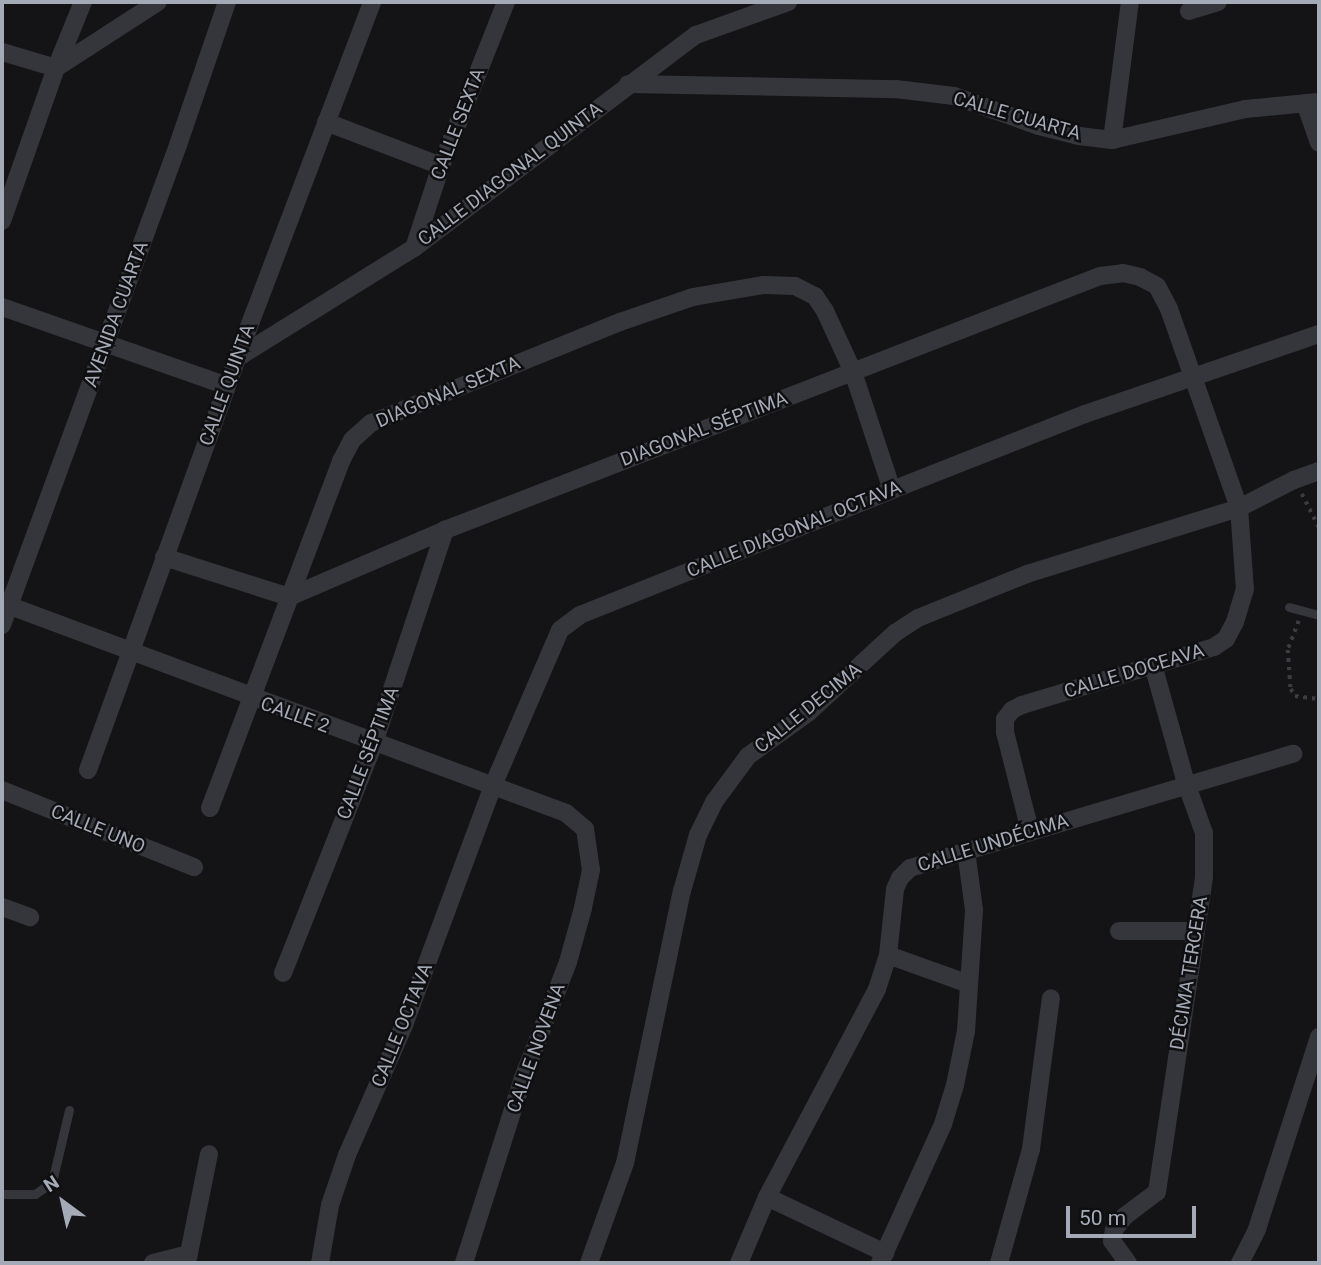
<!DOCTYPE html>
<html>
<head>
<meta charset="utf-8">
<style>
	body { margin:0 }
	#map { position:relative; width:1321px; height:1265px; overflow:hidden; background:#141416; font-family:Roboto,sans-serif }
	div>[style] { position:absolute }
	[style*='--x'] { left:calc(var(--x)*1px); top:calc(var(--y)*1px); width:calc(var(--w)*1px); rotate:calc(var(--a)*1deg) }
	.path>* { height:3.5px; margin-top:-1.75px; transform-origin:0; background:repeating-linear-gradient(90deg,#3b3d42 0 3.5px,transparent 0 8.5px) }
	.lane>* { height:9px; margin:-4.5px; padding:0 4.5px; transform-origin:4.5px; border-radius:4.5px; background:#35363b }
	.street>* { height:18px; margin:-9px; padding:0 9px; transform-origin:9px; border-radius:9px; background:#35363b }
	span { translate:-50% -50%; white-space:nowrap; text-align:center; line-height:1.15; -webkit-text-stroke:5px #0f0f11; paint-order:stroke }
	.street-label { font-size:19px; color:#a5aab7 }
	.frame { position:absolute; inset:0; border:4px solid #a5aab7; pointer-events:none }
	.north { position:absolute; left:28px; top:1167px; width:70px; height:70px; -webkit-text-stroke:5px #0f0f11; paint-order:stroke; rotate:327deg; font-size:19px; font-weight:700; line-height:28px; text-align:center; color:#a5aab7 }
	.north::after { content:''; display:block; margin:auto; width:24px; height:32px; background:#a5aab7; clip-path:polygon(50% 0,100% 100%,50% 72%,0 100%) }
	.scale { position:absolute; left:1066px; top:1206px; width:130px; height:32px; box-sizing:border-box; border:4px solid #a5aab7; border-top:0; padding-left:9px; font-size:21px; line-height:24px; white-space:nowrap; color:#a5aab7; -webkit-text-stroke:5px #0f0f11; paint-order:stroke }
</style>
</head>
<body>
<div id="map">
	<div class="path">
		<i style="--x:1302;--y:494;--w:37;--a:63"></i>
		<i style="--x:1299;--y:621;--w:31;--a:111"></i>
		<i style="--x:1288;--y:650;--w:39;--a:86"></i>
		<i style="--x:1291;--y:689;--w:8;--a:60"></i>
		<i style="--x:1295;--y:696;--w:24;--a:7"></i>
	</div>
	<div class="lane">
		<i style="--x:1289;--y:607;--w:31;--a:15"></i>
		<i style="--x:2;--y:1194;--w:33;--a:0"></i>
		<i style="--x:35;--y:1194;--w:21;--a:-35"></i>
		<i style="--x:52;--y:1182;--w:74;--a:-76.7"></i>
	</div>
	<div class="street">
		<i style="--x:1189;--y:11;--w:30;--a:-17"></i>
		<i style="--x:2;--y:52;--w:56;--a:16.5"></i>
		<i style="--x:56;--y:68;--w:121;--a:-32.9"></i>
		<i style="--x:628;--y:84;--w:268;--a:1.1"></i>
		<i style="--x:896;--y:89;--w:58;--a:6.9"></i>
		<i style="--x:954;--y:96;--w:90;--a:19.4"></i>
		<i style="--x:1039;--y:126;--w:41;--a:14"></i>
		<i style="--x:1079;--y:136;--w:33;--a:7"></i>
		<i style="--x:1112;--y:140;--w:137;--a:-13.1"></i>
		<i style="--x:1245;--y:109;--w:74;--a:-5.4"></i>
		<i style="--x:1305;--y:103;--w:42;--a:70.7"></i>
		<i style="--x:326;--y:122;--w:123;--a:20.9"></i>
		<i style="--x:1112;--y:140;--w:139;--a:-82.6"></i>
		<i style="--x:2;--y:221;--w:162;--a:-70.6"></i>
		<i style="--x:56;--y:68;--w:71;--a:-67.8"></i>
		<i style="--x:414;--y:248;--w:86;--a:-71.8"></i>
		<i style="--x:441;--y:166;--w:176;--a:-68.4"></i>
		<i style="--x:2;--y:307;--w:238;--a:19.3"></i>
		<i style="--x:237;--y:358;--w:208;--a:-31.9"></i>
		<i style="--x:414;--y:248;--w:353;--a:-37.1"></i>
		<i style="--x:696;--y:35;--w:98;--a:-19.7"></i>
		<i style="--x:164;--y:557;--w:131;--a:17.7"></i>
		<i style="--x:289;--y:597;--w:170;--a:-23.2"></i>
		<i style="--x:445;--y:530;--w:703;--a:-21.2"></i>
		<i style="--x:1100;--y:276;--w:23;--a:-7"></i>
		<i style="--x:1123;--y:273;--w:17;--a:13"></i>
		<i style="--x:1140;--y:277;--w:19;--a:28"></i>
		<i style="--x:1157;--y:286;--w:26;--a:62"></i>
		<i style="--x:1169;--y:309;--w:211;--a:70.6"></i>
		<i style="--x:1239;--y:508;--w:81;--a:85.8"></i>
		<i style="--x:1245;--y:589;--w:34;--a:107"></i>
		<i style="--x:1235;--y:622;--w:19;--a:118"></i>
		<i style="--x:1226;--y:639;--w:14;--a:146"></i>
		<i style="--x:1214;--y:647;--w:201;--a:163.2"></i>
		<i style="--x:1022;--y:705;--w:11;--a:153"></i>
		<i style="--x:1012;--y:710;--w:11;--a:128"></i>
		<i style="--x:1005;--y:719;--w:13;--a:90"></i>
		<i style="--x:1005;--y:732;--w:102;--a:75.8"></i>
		<i style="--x:2;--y:603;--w:602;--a:20.42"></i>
		<i style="--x:566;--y:813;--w:25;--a:40"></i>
		<i style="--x:585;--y:829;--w:41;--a:81.7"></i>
		<i style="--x:591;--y:870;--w:39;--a:102"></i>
		<i style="--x:583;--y:908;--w:56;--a:105.5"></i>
		<i style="--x:568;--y:962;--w:124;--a:111.2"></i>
		<i style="--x:523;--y:1078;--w:194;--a:107.7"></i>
		<i style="--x:2;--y:625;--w:511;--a:-69.86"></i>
		<i style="--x:178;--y:145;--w:151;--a:-71.1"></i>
		<i style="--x:88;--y:770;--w:438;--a:-70.1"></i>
		<i style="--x:237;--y:358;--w:381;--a:-69.2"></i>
		<i style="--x:2;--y:790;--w:207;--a:21.9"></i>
		<i style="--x:210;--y:808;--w:371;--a:-69.3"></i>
		<i style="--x:341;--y:461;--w:24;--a:-62"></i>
		<i style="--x:352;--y:440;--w:25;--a:-42"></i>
		<i style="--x:371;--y:423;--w:269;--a:-22.1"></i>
		<i style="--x:620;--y:322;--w:77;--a:-18.9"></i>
		<i style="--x:693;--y:297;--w:72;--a:-9.6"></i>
		<i style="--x:764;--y:285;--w:31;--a:2"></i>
		<i style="--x:795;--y:286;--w:22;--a:27"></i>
		<i style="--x:815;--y:296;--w:18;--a:56"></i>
		<i style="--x:825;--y:311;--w:67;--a:65.3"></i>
		<i style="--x:853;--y:372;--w:124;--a:71.7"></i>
		<i style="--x:2;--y:907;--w:30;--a:20"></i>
		<i style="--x:1119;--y:931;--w:76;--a:0"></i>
		<i style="--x:888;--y:955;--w:86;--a:19.7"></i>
		<i style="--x:283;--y:973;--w:247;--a:-68.4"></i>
		<i style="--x:374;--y:743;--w:225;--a:-71.6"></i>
		<i style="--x:767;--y:1197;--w:131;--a:25.4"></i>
		<i style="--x:153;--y:1263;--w:37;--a:-14"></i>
		<i style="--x:187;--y:1263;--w:111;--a:-78.6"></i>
		<i style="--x:320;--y:1263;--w:59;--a:-80.2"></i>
		<i style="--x:330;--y:1205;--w:53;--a:-71.2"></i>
		<i style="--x:347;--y:1155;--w:142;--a:-66.3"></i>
		<i style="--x:404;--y:1025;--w:253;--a:-69.6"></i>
		<i style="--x:492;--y:788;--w:172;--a:-66.7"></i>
		<i style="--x:560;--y:630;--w:25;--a:-37"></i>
		<i style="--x:580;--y:615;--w:336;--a:-21.8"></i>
		<i style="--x:892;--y:490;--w:207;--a:-21.5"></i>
		<i style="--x:1085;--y:414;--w:247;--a:-18.9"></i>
		<i style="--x:589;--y:1263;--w:106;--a:-70.2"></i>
		<i style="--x:625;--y:1163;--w:278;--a:-78.2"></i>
		<i style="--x:682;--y:891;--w:58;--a:-74.1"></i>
		<i style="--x:698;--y:835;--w:37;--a:-64"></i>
		<i style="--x:714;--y:802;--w:57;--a:-53.5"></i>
		<i style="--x:748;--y:756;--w:75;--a:-35.8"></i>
		<i style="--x:809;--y:712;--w:117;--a:-42.6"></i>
		<i style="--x:895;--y:633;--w:27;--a:-33"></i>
		<i style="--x:918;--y:618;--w:118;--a:-22"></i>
		<i style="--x:1027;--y:574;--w:222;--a:-17.3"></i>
		<i style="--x:1239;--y:508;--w:62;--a:-27"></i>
		<i style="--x:1294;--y:480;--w:27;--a:-20"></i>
		<i style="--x:739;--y:1263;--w:72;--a:-67"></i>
		<i style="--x:767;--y:1197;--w:235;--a:-62.1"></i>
		<i style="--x:877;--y:989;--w:36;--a:-72"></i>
		<i style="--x:888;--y:955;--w:66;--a:-83.9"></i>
		<i style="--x:895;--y:889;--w:12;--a:-66"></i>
		<i style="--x:900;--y:878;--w:14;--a:-45"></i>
		<i style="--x:910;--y:868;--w:400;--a:-16.6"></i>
		<i style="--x:880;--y:1263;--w:153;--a:-65.6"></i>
		<i style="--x:943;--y:1124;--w:41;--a:-72.9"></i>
		<i style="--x:955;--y:1085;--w:55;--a:-78.5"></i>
		<i style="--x:966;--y:1031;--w:121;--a:-86.2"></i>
		<i style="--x:974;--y:910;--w:60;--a:-97.7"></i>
		<i style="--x:999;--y:1263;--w:118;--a:-74.3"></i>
		<i style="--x:1031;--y:1149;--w:152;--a:-82.5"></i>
		<i style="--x:1128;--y:1263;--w:27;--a:-126"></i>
		<i style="--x:1112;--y:1241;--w:11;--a:-80"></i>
		<i style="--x:1114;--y:1230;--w:18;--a:-52"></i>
		<i style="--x:1125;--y:1216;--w:40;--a:-37"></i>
		<i style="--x:1157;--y:1192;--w:318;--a:-81.5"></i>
		<i style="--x:1204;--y:877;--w:44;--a:-90"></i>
		<i style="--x:1204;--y:833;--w:53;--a:-109.8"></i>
		<i style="--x:1186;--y:783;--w:123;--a:-105.6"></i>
		<i style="--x:1240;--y:1263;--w:38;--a:-63"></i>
		<i style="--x:1257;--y:1229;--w:202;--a:-72.1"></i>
	</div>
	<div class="street-label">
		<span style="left:1017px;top:116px;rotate:16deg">CALLE CUARTA</span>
		<span style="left:458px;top:124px;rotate:-69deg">CALLE SEXTA</span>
		<span style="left:510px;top:174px;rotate:-37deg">CALLE DIAGONAL QUINTA</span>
		<span style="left:116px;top:314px;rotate:-70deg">AVENIDA CUARTA</span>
		<span style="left:227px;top:385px;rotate:-70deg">CALLE QUINTA</span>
		<span style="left:448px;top:392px;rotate:-23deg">DIAGONAL SEXTA</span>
		<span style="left:704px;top:429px;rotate:-21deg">DIAGONAL SÉPTIMA</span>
		<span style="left:794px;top:529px;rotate:-22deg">CALLE DIAGONAL OCTAVA</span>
		<span style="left:1134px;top:671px;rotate:-17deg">CALLE DOCEAVA</span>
		<span style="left:808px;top:708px;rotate:-39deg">CALLE DECIMA</span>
		<span style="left:295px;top:715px;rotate:20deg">CALLE 2</span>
		<span style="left:368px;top:753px;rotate:-69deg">CALLE SÉPTIMA</span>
		<span style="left:98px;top:829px;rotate:22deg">CALLE UNO</span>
		<span style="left:993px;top:843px;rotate:-17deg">CALLE UNDÉCIMA</span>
		<span style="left:1189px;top:973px;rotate:-81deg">DÉCIMA TERCERA</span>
		<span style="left:402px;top:1025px;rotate:-68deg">CALLE OCTAVA</span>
		<span style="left:536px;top:1048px;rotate:-70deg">CALLE NOVENA</span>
	</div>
	<div class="frame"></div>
	<div class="north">N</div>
	<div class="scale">50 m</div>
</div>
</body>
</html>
